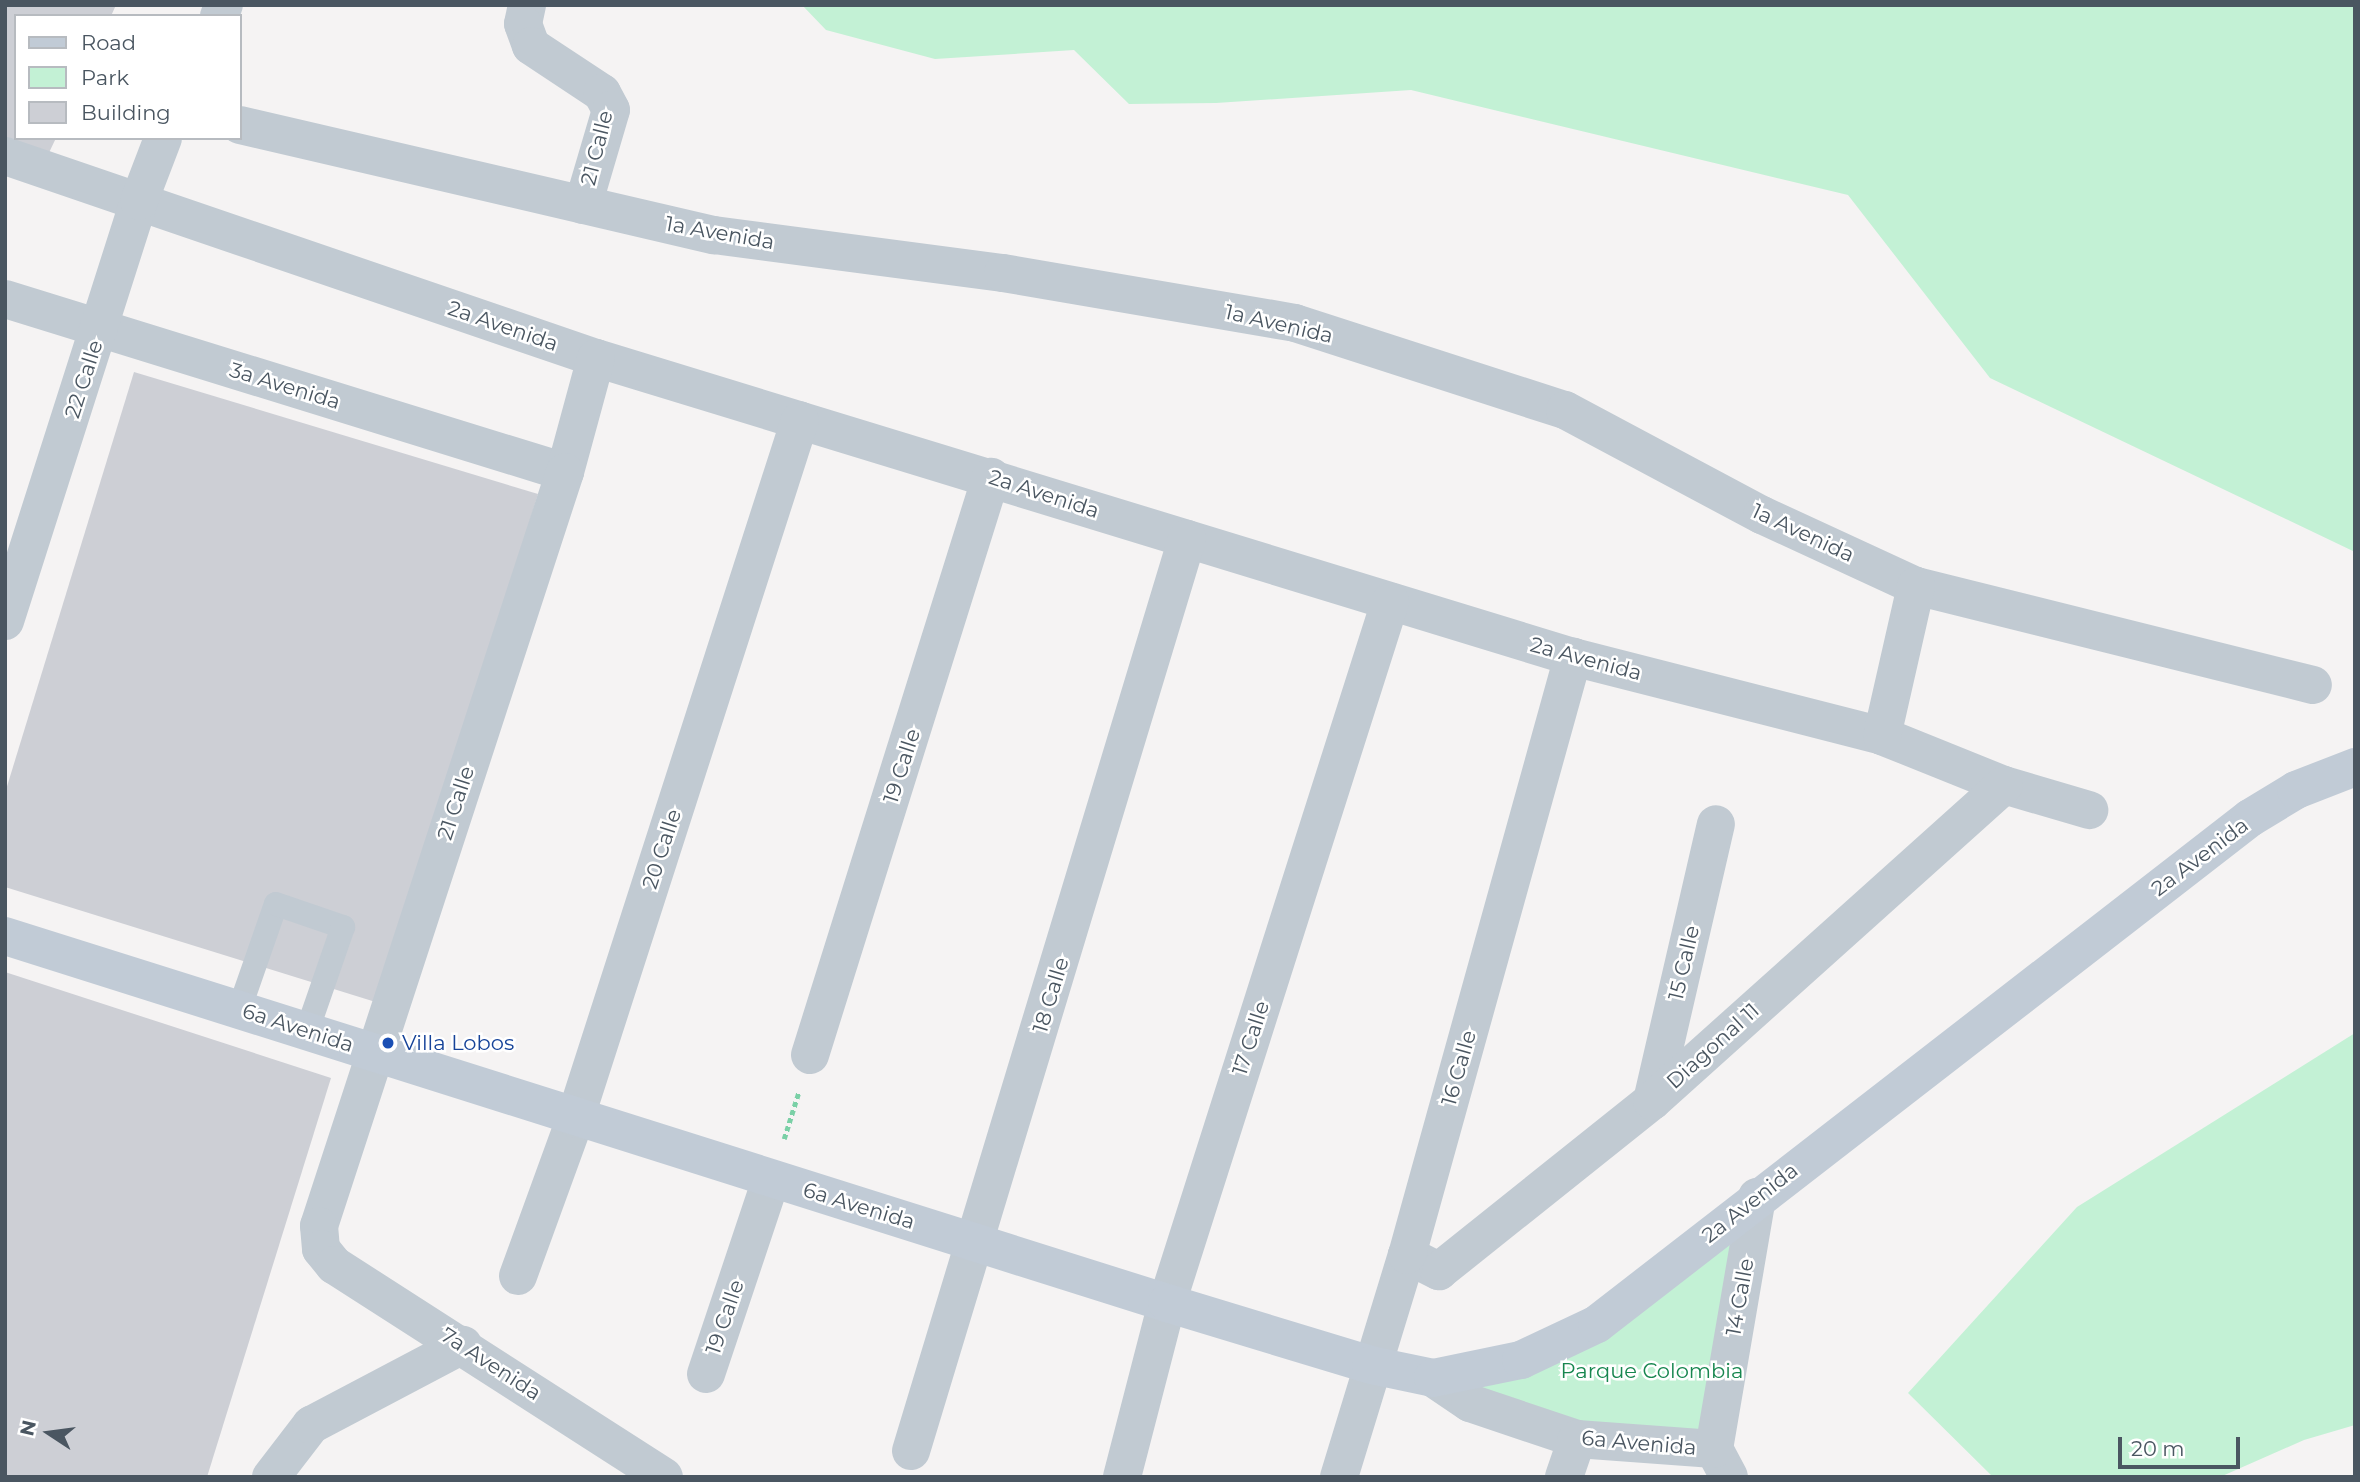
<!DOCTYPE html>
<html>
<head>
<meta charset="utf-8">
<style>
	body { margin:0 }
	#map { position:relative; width:2360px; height:1482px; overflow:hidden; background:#f5f3f3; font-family:Montserrat,sans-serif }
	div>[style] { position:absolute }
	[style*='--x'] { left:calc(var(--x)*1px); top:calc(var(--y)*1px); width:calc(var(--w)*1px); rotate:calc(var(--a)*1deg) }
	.green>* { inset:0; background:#c3f1d5 }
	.building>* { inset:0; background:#cdcfd5 }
	.path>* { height:4.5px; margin-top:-2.25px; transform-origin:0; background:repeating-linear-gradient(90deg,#7ad0a6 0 5px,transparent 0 8.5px) }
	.service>* { height:24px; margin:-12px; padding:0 12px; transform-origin:12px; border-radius:12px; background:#c1cad2 }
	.minor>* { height:38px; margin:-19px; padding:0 19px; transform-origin:19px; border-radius:19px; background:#c1cad2 }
	.secondary>* { height:38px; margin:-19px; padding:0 19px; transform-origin:19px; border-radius:19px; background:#c1cbd6 }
	.dots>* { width:19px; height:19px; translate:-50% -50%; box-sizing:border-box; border:4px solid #fff; border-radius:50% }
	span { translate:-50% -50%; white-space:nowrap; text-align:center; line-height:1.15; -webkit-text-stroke:5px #fff; paint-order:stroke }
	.street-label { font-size:21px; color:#4a5661 }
	.transit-label { font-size:21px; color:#164399 }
	.left { translate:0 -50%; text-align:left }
	.park-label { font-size:21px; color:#17864f }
	.frame { position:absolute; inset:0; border:7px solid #4a5661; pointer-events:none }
	.legend { position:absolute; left:14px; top:14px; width:228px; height:126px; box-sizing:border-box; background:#fff; border:2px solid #b7bbc0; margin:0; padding:9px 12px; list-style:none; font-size:21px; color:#4a5661 }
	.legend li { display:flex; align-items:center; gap:14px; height:35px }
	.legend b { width:35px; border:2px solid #b7bbc0 }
	.north { position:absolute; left:14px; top:1398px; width:70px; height:70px; -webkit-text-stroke:5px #fff; paint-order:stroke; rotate:283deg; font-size:19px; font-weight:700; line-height:28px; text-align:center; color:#4a5661 }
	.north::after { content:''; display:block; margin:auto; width:24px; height:32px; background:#4a5661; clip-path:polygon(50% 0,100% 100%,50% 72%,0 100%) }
	.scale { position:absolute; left:2118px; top:1437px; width:122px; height:32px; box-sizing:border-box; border:4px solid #4a5661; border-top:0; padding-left:9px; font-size:21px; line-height:24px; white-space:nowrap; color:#4a5661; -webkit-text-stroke:5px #fff; paint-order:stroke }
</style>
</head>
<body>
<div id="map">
	<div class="green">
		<i style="clip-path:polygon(802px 5px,2355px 5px,2355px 552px,1990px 378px,1848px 195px,1411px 90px,1216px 103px,1129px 104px,1074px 50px,935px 59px,826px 30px)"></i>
		<i style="clip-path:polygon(2355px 1033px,2355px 1425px,2304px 1440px,2220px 1477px,1993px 1477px,1908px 1393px,2077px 1207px)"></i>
		<i style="clip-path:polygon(1750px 1203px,1714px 1449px,1565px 1435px,1445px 1384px,1567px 1342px)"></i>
	</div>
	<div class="building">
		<i style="clip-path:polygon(5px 5px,116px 5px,111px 16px,16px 16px,16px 138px,56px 138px,46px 159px,5px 143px)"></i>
		<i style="clip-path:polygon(134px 372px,538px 494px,382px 1004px,5px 887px,5px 793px)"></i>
		<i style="clip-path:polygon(5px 972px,331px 1078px,207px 1477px,5px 1477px)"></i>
	</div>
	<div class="path">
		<i style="--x:784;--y:1139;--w:50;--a:-72.6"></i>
	</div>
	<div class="service">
		<i style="--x:239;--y:1010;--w:112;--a:-70.8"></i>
		<i style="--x:276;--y:904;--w:71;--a:18.9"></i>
		<i style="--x:343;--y:927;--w:110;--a:109.1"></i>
	</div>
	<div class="minor">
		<i style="--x:527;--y:5;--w:19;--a:102"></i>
		<i style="--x:523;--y:24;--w:23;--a:70"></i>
		<i style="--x:531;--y:46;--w:85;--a:33.5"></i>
		<i style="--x:602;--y:93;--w:19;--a:62"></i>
		<i style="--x:611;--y:110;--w:99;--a:106.4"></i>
		<i style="--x:219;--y:16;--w:12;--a:-66"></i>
		<i style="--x:240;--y:125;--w:487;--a:13.1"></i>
		<i style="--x:714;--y:235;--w:291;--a:7.5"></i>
		<i style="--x:1003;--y:273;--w:296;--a:9.7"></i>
		<i style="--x:1295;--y:323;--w:284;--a:17.9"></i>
		<i style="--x:1565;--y:410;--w:223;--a:28.1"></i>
		<i style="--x:1762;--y:515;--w:170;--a:24.8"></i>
		<i style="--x:1916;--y:586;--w:409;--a:14"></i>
		<i style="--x:5;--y:156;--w:625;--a:18.87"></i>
		<i style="--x:596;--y:358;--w:1022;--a:17.02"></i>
		<i style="--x:1573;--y:657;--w:319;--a:14.3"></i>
		<i style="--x:1882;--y:736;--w:131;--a:21.9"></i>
		<i style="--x:2004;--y:785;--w:89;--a:16.4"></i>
		<i style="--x:5;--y:299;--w:586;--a:17.17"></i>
		<i style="--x:596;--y:358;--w:118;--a:105.2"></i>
		<i style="--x:565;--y:472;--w:793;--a:108.07"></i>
		<i style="--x:319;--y:1226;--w:23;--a:85"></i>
		<i style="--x:321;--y:1249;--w:21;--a:51"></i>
		<i style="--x:334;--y:1265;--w:392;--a:32.7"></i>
		<i style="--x:5;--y:621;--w:441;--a:-72.3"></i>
		<i style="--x:139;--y:201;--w:67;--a:-69.1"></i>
		<i style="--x:1882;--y:736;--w:154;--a:-77.2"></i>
		<i style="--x:810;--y:1055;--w:606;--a:-72.61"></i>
		<i style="--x:1652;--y:1101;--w:284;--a:-77"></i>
		<i style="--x:1407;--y:1255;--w:36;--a:27"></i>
		<i style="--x:1439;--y:1271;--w:273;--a:-38.6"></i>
		<i style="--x:1652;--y:1101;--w:473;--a:-41.9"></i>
		<i style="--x:518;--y:1276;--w:167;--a:-70"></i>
		<i style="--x:575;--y:1119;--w:734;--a:-72.16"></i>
		<i style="--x:706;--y:1374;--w:205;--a:-71.5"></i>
		<i style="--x:1433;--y:1378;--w:45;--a:34"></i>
		<i style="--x:1470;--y:1403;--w:113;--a:18.6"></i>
		<i style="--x:1577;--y:1439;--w:137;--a:4.2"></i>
		<i style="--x:911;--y:1451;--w:953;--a:-73.16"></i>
		<i style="--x:271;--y:1477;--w:66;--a:-52.4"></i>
		<i style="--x:311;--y:1425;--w:172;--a:-27.8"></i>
		<i style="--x:1122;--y:1477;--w:180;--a:-75.5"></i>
		<i style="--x:1167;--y:1303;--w:736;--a:-72.35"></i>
		<i style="--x:1339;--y:1477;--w:232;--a:-73"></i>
		<i style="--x:1407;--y:1255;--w:621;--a:-74.49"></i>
		<i style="--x:1564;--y:1477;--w:40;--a:-71.1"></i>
		<i style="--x:1729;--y:1477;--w:32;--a:-118"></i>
		<i style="--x:1714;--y:1449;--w:256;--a:-80.3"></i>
	</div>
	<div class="secondary">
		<i style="--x:5;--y:936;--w:1219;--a:17.53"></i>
		<i style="--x:1167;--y:1303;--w:213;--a:16.9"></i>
		<i style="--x:1371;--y:1365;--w:63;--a:11.8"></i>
		<i style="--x:1433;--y:1378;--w:90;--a:-11.6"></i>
		<i style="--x:1521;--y:1360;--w:84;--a:-25.3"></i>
		<i style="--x:1597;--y:1324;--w:826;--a:-37.77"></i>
		<i style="--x:2250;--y:818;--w:54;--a:-31.3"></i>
		<i style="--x:2296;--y:790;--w:63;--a:-21.3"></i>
	</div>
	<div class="dots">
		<i style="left:388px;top:1043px;background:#1a4fb4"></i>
	</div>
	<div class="street-label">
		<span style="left:597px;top:148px;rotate:-76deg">21 Calle</span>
		<span style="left:720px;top:233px;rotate:10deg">1a Avenida</span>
		<span style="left:1279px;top:324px;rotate:13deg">1a Avenida</span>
		<span style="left:503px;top:326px;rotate:19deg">2a Avenida</span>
		<span style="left:84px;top:379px;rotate:-72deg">22 Calle</span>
		<span style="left:285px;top:386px;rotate:17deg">3a Avenida</span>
		<span style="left:1044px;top:494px;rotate:18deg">2a Avenida</span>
		<span style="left:1803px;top:533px;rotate:25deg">1a Avenida</span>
		<span style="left:1586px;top:659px;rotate:15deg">2a Avenida</span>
		<span style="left:902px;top:766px;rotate:-72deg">19 Calle</span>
		<span style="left:456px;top:803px;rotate:-72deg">21 Calle</span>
		<span style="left:662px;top:849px;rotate:-72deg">20 Calle</span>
		<span style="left:2200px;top:857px;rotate:-37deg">2a Avenida</span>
		<span style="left:1684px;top:963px;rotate:-77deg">15 Calle</span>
		<span style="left:1051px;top:995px;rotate:-73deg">18 Calle</span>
		<span style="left:298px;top:1028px;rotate:18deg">6a Avenida</span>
		<span style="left:1251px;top:1038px;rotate:-72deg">17 Calle</span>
		<span style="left:1713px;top:1046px;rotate:-42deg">Diagonal 11</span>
		<span style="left:1459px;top:1068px;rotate:-74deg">16 Calle</span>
		<span style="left:1750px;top:1203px;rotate:-38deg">2a Avenida</span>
		<span style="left:859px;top:1206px;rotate:17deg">6a Avenida</span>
		<span style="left:1740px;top:1297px;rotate:-80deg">14 Calle</span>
		<span style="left:725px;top:1317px;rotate:-71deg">19 Calle</span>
		<span style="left:491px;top:1364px;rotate:33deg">7a Avenida</span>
		<span style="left:1639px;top:1443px;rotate:5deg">6a Avenida</span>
	</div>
	<div class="transit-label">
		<span class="left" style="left:402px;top:1043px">Villa Lobos</span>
	</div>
	<div class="park-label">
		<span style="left:1652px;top:1371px">Parque Colombia</span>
	</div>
	<div class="frame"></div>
	<ul class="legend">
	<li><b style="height:9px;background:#c1cbd6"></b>Road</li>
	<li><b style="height:19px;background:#c3f1d5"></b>Park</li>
	<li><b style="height:19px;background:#cdcfd5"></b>Building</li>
	</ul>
	<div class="north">N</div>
	<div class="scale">20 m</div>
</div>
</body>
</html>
